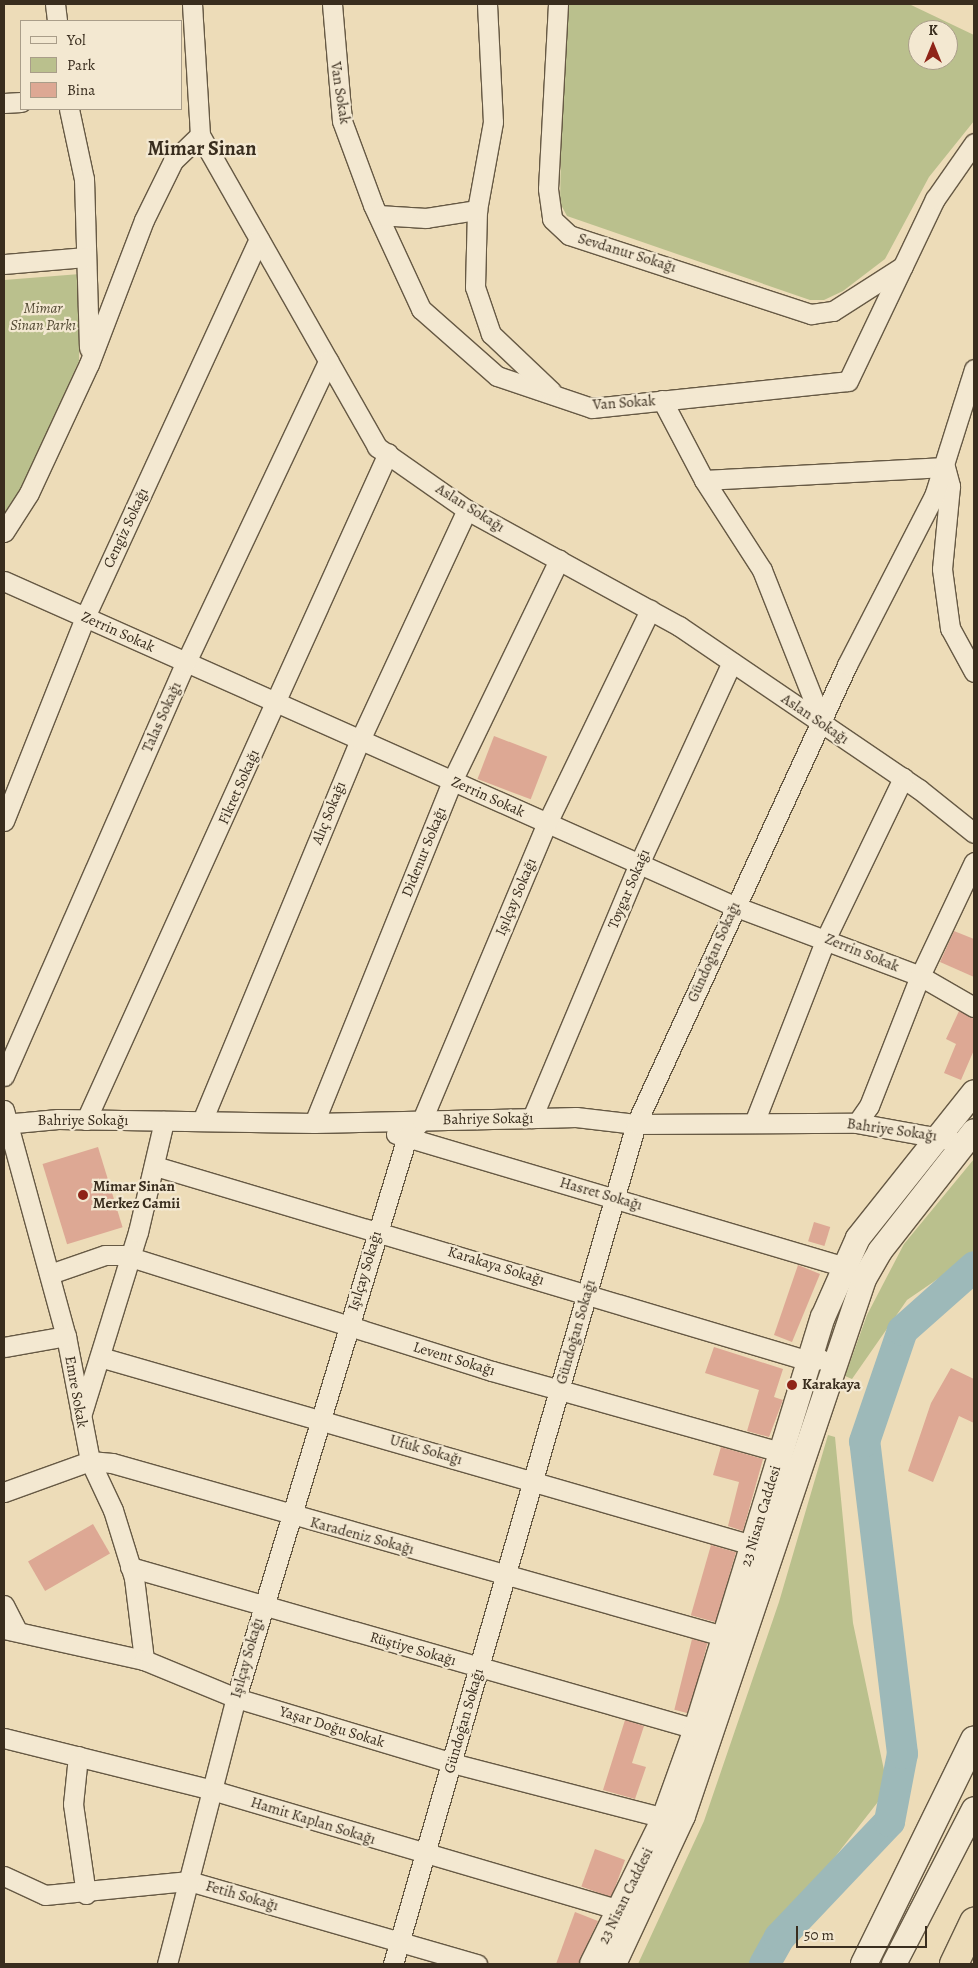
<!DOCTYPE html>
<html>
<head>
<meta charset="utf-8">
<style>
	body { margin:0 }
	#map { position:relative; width:978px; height:1968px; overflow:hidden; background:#eddcb8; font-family:Alegreya,serif }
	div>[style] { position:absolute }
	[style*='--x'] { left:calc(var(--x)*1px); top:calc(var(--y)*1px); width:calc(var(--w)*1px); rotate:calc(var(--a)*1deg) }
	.green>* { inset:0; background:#bac08d }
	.river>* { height:31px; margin:-15.5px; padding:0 15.5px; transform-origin:15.5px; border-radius:15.5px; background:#9db9b9 }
	.building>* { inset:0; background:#dda894; transform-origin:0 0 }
	.roads { filter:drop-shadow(1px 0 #665944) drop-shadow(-1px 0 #665944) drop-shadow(0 1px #665944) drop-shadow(0 -1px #665944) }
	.minor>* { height:19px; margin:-9.5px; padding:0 9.5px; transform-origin:9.5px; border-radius:9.5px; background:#f3e8d1 }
	.tertiary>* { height:24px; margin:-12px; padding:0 12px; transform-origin:12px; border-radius:12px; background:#f3e8d1 }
	.secondary>* { height:26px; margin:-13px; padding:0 13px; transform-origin:13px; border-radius:13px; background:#f3e8d1 }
	.motorway>* { height:28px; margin:-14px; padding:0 14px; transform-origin:14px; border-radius:14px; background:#eddcb8 }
	.dots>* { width:14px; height:14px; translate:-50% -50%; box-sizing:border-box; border:2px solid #f3e8d1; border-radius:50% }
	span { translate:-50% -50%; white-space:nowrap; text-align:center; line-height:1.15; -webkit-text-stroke:4.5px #f3e8d1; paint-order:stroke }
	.street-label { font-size:15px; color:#392d1e }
	.park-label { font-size:15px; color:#534a34; font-style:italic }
	.poi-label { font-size:15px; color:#392d1e; font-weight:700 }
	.left { translate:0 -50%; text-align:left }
	.district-label { font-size:20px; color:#392d1e; font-weight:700 }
	.frame { position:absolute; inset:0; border:5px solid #392d1e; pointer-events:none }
	.legend { position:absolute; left:20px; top:20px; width:162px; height:90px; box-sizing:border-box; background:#f3e8d1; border:1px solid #a99d89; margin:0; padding:6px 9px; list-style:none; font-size:15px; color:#392d1e }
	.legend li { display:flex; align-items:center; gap:10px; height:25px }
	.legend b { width:25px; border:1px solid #a99d89 }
	.north { position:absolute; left:908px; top:20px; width:50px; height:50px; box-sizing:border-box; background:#f3e8d1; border:1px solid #a99d89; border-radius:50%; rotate:0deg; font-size:14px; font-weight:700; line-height:20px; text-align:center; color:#392d1e }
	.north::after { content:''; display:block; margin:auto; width:18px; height:22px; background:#8f2418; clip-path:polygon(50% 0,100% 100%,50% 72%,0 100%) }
	.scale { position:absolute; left:796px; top:1926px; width:131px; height:22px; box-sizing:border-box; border:2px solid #392d1e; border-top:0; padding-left:6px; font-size:15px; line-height:18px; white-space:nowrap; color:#392d1e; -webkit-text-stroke:4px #f3e8d1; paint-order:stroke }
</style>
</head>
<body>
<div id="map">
	<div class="green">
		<i style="clip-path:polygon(evenodd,564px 4px,909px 4px,974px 35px,974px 121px,929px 177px,885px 259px,843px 291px,824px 300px,810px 300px,567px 216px,560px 203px,564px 4px,918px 30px,948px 30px,948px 60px,918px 60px,918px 30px)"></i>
		<i style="clip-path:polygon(80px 274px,79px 361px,18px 497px,4px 516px,4px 280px)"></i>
		<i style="clip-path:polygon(974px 1159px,974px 1254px,907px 1300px,852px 1379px,845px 1376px,867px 1315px,904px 1244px)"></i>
		<i style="clip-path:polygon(828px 1435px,835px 1437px,853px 1623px,888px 1789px,781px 1926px,758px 1964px,638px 1964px,704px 1821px,779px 1602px)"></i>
	</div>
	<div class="river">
		<i style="--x:764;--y:1964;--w:31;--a:-61"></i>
		<i style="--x:779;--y:1937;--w:160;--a:-46.5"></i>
		<i style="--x:889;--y:1821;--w:69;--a:-79.2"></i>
		<i style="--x:902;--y:1753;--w:314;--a:-96.9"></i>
		<i style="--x:864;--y:1441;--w:117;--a:-71.1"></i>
		<i style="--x:902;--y:1330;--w:96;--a:-41.6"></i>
	</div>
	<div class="building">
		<i style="left:494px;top:736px;width:57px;height:46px;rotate:21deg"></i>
		<i style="clip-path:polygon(954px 931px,974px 939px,974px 977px,940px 962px)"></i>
		<i style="clip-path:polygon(959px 1011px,974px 1018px,974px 1050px,961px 1080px,944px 1073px,956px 1044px,946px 1039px)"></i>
		<i style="left:98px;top:1147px;width:84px;height:58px;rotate:73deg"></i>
		<i style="left:814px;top:1222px;width:17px;height:20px;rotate:17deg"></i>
		<i style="clip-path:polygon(798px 1265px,820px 1274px,792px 1342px,774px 1335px)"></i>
		<i style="clip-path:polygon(714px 1347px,783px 1369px,774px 1397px,783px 1400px,769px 1437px,747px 1431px,759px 1390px,705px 1373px)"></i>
		<i style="clip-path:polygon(951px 1368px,974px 1379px,974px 1423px,959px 1416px,933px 1482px,908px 1471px,931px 1403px)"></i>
		<i style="clip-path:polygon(721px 1447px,763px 1459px,743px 1531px,728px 1526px,739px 1482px,713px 1475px)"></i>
		<i style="left:93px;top:1524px;width:34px;height:75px;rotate:60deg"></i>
		<i style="left:711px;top:1545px;width:26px;height:73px;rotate:16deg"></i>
		<i style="left:692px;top:1639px;width:16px;height:73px;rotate:14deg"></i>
		<i style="clip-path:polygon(625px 1720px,644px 1726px,632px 1763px,646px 1767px,635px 1799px,603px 1790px)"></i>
		<i style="left:595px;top:1849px;width:32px;height:40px;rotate:20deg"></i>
		<i style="clip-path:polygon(575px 1912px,598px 1921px,578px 1964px,556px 1964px)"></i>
	</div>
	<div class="roads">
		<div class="minor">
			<i style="--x:55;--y:4;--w:17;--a:83"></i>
			<i style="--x:192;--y:4;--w:131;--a:86.5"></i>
			<i style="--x:200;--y:135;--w:359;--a:60.4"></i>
			<i style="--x:377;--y:447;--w:110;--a:35"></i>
			<i style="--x:467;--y:510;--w:242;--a:28.7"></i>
			<i style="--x:679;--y:626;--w:290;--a:34.2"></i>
			<i style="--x:919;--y:789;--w:70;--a:38.7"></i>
			<i style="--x:332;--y:4;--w:117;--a:85.1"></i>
			<i style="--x:342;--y:121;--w:90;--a:69.7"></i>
			<i style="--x:373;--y:205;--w:115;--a:65.2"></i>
			<i style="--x:421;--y:309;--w:101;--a:41.4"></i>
			<i style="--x:497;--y:376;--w:100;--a:18.6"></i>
			<i style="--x:592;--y:408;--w:257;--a:-6"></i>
			<i style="--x:848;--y:381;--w:202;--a:-64.5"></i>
			<i style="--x:935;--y:199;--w:68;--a:-55.1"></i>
			<i style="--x:487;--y:4;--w:118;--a:87.1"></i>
			<i style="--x:493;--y:122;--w:89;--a:100.3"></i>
			<i style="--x:477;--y:210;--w:77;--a:91.5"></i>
			<i style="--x:475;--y:287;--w:50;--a:71.2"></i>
			<i style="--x:491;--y:334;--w:83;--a:43.5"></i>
			<i style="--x:558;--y:4;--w:185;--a:93.1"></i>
			<i style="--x:548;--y:189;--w:30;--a:82"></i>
			<i style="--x:552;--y:219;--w:23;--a:43"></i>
			<i style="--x:569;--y:235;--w:255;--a:18.1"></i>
			<i style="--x:811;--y:314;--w:22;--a:-8"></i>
			<i style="--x:833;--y:311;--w:83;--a:-32.7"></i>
			<i style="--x:4;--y:103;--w:17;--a:-3"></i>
			<i style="--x:69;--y:109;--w:72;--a:77.9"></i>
			<i style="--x:84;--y:179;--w:169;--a:88.3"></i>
			<i style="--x:378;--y:215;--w:48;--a:3.6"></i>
			<i style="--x:426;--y:218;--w:52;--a:-8.9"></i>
			<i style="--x:4;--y:264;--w:81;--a:-4.9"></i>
			<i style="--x:662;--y:400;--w:90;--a:62.3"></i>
			<i style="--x:704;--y:480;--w:107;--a:57.2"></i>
			<i style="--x:762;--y:570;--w:166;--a:68.4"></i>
			<i style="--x:704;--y:480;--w:241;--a:-3.1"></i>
			<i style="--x:945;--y:467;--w:20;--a:75"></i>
			<i style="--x:950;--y:486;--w:83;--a:95.5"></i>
			<i style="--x:942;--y:569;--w:60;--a:82.3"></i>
			<i style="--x:950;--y:628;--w:50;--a:61.4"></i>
			<i style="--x:4;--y:532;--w:46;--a:-57.3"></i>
			<i style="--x:29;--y:493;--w:142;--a:-65.1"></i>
			<i style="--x:89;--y:364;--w:154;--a:-69.1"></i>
			<i style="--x:144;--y:220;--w:66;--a:-63.8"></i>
			<i style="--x:173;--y:161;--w:37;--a:-44"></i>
			<i style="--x:4;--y:581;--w:799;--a:24"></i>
			<i style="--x:734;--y:906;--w:199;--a:20.6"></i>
			<i style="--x:920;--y:976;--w:62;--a:29.9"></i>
			<i style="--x:4;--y:821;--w:219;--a:-68.3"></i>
			<i style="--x:85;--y:617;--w:416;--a:-65.3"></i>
			<i style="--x:4;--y:1076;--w:452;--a:-66.3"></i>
			<i style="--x:186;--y:662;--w:333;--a:-64.7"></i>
			<i style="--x:4;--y:1110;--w:234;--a:74.7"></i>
			<i style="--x:66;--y:1336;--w:127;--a:79.1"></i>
			<i style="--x:90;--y:1461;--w:54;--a:64.9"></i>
			<i style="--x:113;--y:1510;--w:71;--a:72.8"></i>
			<i style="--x:134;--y:1578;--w:83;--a:83"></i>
			<i style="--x:532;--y:1118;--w:276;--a:-67.2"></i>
			<i style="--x:639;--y:864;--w:222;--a:-65.3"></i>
			<i style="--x:86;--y:1120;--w:732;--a:-65.64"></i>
			<i style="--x:202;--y:1121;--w:412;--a:-67.5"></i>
			<i style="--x:360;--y:740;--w:254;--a:-65.1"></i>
			<i style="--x:314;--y:1123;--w:369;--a:-68"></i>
			<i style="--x:452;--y:781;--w:246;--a:-64.2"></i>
			<i style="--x:754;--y:1123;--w:199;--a:-68.7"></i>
			<i style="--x:826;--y:938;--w:178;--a:-64.3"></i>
			<i style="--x:857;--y:1123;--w:21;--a:-55"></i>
			<i style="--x:869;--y:1106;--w:140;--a:-68.6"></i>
			<i style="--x:920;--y:976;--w:126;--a:-64.7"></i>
			<i style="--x:4;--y:1124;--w:54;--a:-5.3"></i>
			<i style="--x:58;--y:1119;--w:256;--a:0.9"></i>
			<i style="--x:314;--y:1123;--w:262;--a:-1.3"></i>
			<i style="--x:576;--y:1117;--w:60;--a:6.7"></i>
			<i style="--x:636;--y:1124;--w:221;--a:-0.3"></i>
			<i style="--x:857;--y:1123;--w:96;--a:10.3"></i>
			<i style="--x:396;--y:1134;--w:468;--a:16.5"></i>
			<i style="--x:155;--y:1166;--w:682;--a:16.6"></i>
			<i style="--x:809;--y:1361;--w:12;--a:-9"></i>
			<i style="--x:50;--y:1274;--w:58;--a:-19.1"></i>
			<i style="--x:105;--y:1255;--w:19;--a:0"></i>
			<i style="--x:124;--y:1255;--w:386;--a:17.5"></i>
			<i style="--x:492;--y:1371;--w:300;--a:15.7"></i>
			<i style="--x:4;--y:1347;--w:63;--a:-10.1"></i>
			<i style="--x:100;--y:1357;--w:679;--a:16.08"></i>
			<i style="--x:81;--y:1416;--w:193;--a:-72.8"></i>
			<i style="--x:138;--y:1232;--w:114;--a:-76.8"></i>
			<i style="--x:4;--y:1492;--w:91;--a:-19.8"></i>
			<i style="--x:90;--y:1461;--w:22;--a:5"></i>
			<i style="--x:112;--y:1463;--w:635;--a:15.81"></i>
			<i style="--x:130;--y:1567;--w:589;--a:15.97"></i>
			<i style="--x:4;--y:1605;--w:29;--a:63"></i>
			<i style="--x:4;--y:1629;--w:143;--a:12.5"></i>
			<i style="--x:144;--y:1660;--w:100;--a:22.4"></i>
			<i style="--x:236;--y:1698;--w:226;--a:16.7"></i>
			<i style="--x:452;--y:1763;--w:219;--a:14.5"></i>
			<i style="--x:4;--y:1738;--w:214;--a:14"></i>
			<i style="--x:212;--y:1790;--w:425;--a:16.4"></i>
			<i style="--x:78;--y:1756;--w:48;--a:95.9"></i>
			<i style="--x:73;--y:1804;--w:91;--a:81.8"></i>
			<i style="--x:4;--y:1876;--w:45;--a:24.9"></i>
			<i style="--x:45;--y:1895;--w:145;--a:-5.6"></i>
			<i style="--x:189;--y:1881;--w:300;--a:16.1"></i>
			<i style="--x:167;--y:1964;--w:275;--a:-75.5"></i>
			<i style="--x:236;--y:1698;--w:586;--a:-73.05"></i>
			<i style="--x:407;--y:1137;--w:23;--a:-49"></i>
			<i style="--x:422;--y:1120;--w:322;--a:-67.2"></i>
			<i style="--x:547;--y:823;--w:237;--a:-64.2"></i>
			<i style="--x:393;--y:1964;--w:874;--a:-73.87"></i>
			<i style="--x:636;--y:1124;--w:505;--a:-65.31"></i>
			<i style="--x:847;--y:665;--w:190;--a:-62.8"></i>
			<i style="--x:934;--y:496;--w:133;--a:-72.5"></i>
		</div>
		<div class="tertiary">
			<i style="--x:592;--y:1964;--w:163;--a:-63.7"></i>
			<i style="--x:664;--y:1818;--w:95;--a:-70.2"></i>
			<i style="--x:696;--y:1729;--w:431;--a:-72.9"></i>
			<i style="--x:823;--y:1317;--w:86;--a:-66.1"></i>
			<i style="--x:858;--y:1238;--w:186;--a:-51.5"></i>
			<i style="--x:614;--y:1964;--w:163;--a:-65"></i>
			<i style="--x:683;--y:1816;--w:567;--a:-71.37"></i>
			<i style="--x:864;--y:1279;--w:32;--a:-60"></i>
			<i style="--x:880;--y:1251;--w:152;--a:-51.9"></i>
			<i style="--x:894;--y:1964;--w:174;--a:-62.7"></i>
		</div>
		<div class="secondary">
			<i style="--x:864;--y:1964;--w:250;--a:-63.9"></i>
		</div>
		<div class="motorway">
			<i style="--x:954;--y:1964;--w:47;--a:-64.5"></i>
		</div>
	</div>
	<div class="dots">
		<i style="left:83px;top:1195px;background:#8f2418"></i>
		<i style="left:792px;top:1385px;background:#8f2418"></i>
	</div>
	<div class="street-label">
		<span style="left:340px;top:93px;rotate:81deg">Van Sokak</span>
		<span style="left:627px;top:253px;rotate:17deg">Sevdanur Sokağı</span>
		<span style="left:624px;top:403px;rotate:-4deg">Van Sokak</span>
		<span style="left:470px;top:508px;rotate:32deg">Aslan Sokağı</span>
		<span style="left:126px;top:528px;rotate:-65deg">Cengiz Sokağı</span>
		<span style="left:118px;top:632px;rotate:24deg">Zerrin Sokak</span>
		<span style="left:162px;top:717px;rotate:-66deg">Talas Sokağı</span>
		<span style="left:815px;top:719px;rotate:34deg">Aslan Sokağı</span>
		<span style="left:239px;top:787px;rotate:-66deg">Fikret Sokağı</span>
		<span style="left:488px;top:797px;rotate:24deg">Zerrin Sokak</span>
		<span style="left:329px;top:813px;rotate:-68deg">Alıç Sokağı</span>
		<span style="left:424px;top:852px;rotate:-68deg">Didenur Sokağı</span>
		<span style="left:629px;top:889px;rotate:-67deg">Toygar Sokağı</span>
		<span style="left:516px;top:897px;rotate:-67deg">Işılçay Sokağı</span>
		<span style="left:714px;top:952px;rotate:-66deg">Gündoğan Sokağı</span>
		<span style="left:862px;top:953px;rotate:22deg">Zerrin Sokak</span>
		<span style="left:488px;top:1119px;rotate:-1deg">Bahriye Sokağı</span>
		<span style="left:83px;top:1121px">Bahriye Sokağı</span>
		<span style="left:892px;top:1130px;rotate:8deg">Bahriye Sokağı</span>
		<span style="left:601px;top:1194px;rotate:16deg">Hasret Sokağı</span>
		<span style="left:496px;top:1266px;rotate:17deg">Karakaya Sokağı</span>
		<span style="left:365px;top:1271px;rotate:-73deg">Işılçay Sokağı</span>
		<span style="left:576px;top:1332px;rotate:-74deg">Gündoğan Sokağı</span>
		<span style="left:454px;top:1359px;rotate:17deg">Levent Sokağı</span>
		<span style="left:76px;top:1392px;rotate:80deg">Emre Sokak</span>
		<span style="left:426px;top:1450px;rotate:16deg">Ufuk Sokağı</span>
		<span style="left:761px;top:1516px;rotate:-73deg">23 Nisan Caddesi</span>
		<span style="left:362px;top:1536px;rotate:15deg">Karadeniz Sokağı</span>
		<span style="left:413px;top:1649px;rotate:16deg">Rüştiye Sokağı</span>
		<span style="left:247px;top:1658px;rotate:-74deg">Işılçay Sokağı</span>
		<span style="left:464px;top:1721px;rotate:-74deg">Gündoğan Sokağı</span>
		<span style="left:332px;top:1727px;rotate:17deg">Yaşar Doğu Sokak</span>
		<span style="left:313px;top:1821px;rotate:17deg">Hamit Kaplan Sokağı</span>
		<span style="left:242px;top:1896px;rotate:16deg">Fetih Sokağı</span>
		<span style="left:626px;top:1896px;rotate:-64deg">23 Nisan Caddesi</span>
	</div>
	<div class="park-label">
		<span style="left:43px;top:317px">Mimar<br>Sinan Parkı</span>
	</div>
	<div class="poi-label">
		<span class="left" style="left:93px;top:1195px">Mimar Sinan<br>Merkez Camii</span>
		<span class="left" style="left:802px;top:1385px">Karakaya</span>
	</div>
	<div class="district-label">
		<span style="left:202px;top:148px">Mimar Sinan</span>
	</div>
	<div class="frame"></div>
	<ul class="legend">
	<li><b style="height:6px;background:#f3e8d1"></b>Yol</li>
	<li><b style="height:14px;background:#bac08d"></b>Park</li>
	<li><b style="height:14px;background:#dda894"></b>Bina</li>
	</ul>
	<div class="north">K</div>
	<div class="scale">50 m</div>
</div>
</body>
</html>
